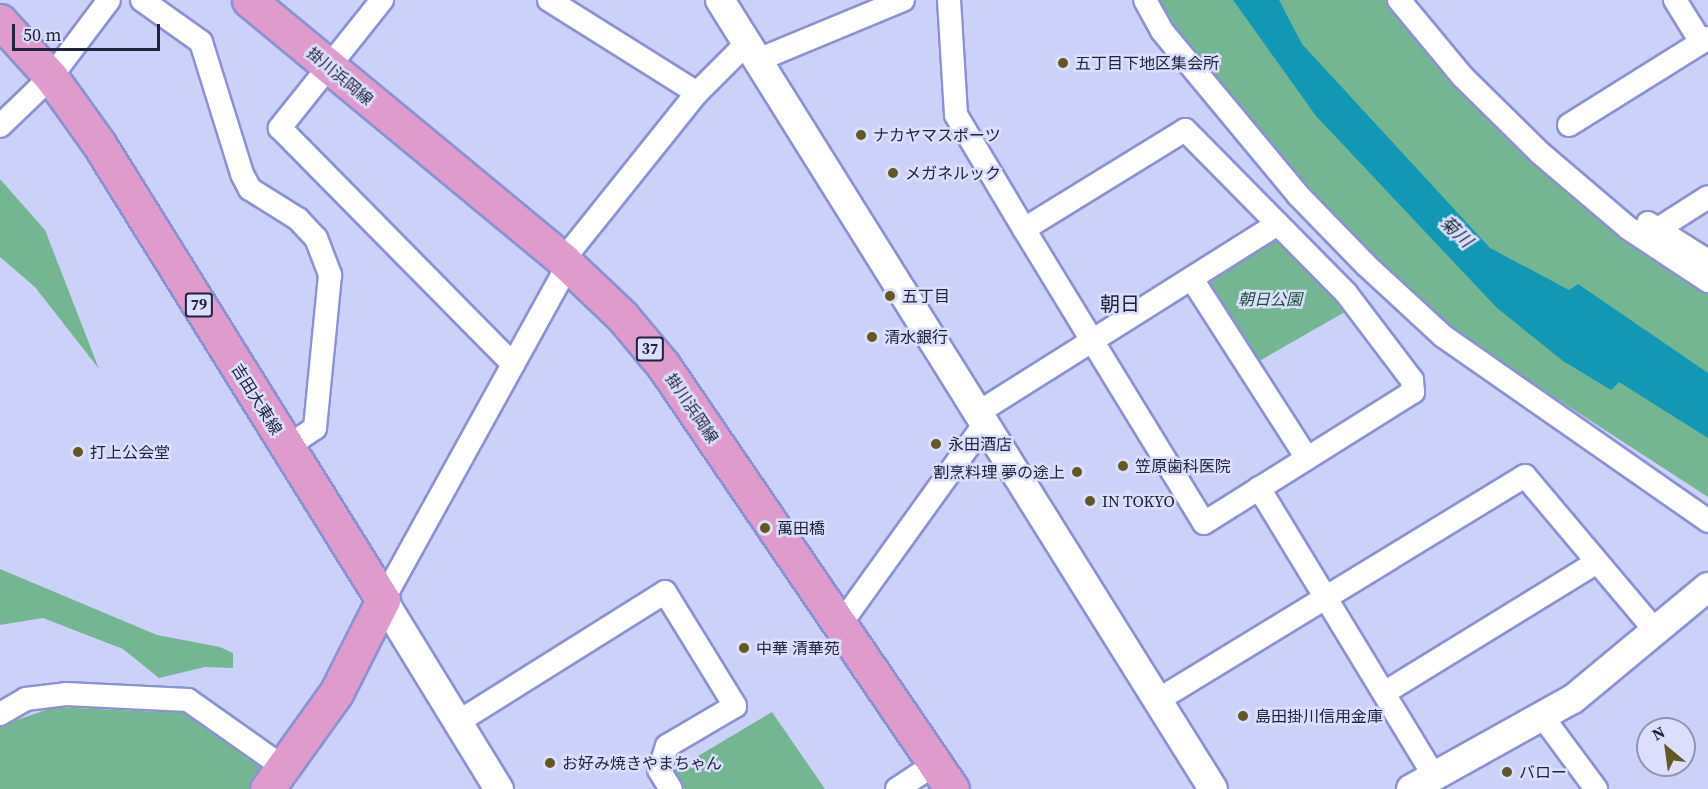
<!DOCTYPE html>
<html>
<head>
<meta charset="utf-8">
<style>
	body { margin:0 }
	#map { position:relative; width:1708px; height:789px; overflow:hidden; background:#ccd1fa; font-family:"Source Serif 4","Noto Sans JP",serif }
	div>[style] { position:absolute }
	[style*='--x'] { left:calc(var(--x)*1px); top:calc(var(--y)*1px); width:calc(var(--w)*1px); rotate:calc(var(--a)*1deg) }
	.green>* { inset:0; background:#74b692 }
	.water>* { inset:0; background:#1297b5 }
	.roads { filter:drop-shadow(2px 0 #8b92d3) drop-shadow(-2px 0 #8b92d3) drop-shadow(0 2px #8b92d3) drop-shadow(0 -2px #8b92d3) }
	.minor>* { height:22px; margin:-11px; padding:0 11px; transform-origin:11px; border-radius:11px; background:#fff }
	.tertiary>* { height:28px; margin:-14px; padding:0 14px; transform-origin:14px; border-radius:14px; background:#fff }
	.primary>* { height:33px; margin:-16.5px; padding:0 16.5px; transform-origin:16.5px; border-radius:16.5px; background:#e09bcd }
	.dots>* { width:16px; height:16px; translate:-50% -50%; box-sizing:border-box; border:3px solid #dbdffb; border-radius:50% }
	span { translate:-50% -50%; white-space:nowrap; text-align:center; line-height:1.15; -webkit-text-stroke:5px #dbdffb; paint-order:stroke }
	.shield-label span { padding:2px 4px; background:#dbdffb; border:2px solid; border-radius:4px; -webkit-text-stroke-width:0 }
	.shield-label { font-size:15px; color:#21233d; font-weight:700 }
	.poi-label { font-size:16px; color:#21233d }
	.left { translate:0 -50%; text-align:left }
	.right { translate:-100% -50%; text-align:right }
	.street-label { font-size:16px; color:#21233d }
	.park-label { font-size:16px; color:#1d4e36; font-style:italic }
	.water-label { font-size:18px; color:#183139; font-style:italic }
	.quarter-label { font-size:20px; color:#21233d }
	.north { position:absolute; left:1636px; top:717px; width:60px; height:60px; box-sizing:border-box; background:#dbdffb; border:2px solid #9194af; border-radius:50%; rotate:331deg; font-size:16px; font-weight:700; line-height:24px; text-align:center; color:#21233d }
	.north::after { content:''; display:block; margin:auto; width:21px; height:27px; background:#615824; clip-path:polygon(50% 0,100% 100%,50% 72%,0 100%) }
	.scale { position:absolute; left:12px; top:24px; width:148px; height:27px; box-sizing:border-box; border:3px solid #21233d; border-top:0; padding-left:8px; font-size:18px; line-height:21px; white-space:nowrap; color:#21233d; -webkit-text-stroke:4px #dbdffb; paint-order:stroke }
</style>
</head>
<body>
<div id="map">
	<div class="green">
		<i style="clip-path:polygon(1153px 0,1390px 0,1519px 151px,1708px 288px,1708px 497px,1400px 297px)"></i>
		<i style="clip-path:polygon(0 179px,45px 230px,99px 369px,35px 287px,0 257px)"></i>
		<i style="clip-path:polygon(1273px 237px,1350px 309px,1254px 364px,1202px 282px)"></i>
		<i style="clip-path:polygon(0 569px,157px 635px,220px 647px,233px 653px,233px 668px,205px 667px,159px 678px,123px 649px,43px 618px,0 625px)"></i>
		<i style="clip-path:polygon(54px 707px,185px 713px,262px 769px,249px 789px,0 789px,0 726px)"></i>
		<i style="clip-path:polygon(772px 712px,825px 789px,685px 789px,673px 771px)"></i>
	</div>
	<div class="water">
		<i style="clip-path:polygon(1233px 0,1279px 0,1302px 44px,1490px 248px,1569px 290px,1578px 284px,1708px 373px,1708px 438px,1619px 382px,1611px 390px,1563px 361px,1497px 308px,1316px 116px)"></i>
	</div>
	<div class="roads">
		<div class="minor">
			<i style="--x:142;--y:0;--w:72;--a:35.4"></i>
			<i style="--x:201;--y:42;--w:138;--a:72.7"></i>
			<i style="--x:242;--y:174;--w:17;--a:62"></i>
			<i style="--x:250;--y:189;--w:57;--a:32"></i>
			<i style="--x:298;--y:219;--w:26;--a:47"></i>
			<i style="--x:316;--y:238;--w:40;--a:69"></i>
			<i style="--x:330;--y:275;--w:154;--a:95.6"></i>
			<i style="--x:315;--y:428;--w:34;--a:146"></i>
			<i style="--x:382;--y:0;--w:164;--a:128.6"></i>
			<i style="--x:280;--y:128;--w:332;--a:45.4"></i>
			<i style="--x:549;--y:0;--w:175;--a:32.1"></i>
			<i style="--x:949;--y:0;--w:115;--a:86.5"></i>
			<i style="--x:956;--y:115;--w:133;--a:59.2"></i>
			<i style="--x:1024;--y:229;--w:132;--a:58.6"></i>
			<i style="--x:1093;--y:342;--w:212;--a:58.5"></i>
			<i style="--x:1204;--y:523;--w:247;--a:-32.1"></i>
			<i style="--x:1413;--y:392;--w:12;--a:-95"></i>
			<i style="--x:1412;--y:380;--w:109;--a:-127.2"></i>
			<i style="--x:1346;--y:293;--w:229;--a:-134.6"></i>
			<i style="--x:1185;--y:130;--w:189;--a:148.4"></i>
			<i style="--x:1145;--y:0;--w:35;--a:61"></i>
			<i style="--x:1162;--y:31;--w:213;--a:50.3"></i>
			<i style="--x:1298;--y:195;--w:98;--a:45.8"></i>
			<i style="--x:1366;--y:265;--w:105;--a:42.7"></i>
			<i style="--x:1443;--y:336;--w:323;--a:34.9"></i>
			<i style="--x:1399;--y:0;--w:100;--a:50.3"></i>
			<i style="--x:1463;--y:77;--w:108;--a:44.6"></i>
			<i style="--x:1540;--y:153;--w:116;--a:40.4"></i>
			<i style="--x:1628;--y:228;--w:96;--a:33.5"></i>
			<i style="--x:1675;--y:0;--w:49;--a:58.2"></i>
			<i style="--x:758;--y:60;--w:157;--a:-22.5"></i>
			<i style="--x:1569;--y:125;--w:164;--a:-32"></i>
			<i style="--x:0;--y:126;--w:71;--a:-43.9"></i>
			<i style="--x:51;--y:77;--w:96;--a:-53"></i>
			<i style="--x:1648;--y:223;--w:71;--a:32.3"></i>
			<i style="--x:1658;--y:229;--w:59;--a:-32.6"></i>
			<i style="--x:563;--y:260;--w:214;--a:-51.3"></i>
			<i style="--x:697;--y:93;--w:71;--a:-45"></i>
			<i style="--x:1192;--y:279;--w:213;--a:57.3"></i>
			<i style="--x:979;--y:412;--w:353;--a:-32.2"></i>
			<i style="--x:1259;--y:488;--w:337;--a:58.7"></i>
			<i style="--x:383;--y:600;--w:383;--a:-61.1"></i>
			<i style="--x:840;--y:625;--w:250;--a:-54.3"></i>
			<i style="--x:1384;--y:693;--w:248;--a:-31.6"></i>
			<i style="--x:1158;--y:700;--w:430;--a:-31.4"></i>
			<i style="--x:1525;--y:476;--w:200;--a:49.9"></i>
			<i style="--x:0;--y:714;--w:30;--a:-30"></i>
			<i style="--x:26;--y:699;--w:40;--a:-7.1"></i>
			<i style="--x:66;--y:694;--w:122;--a:2.8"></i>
			<i style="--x:188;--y:700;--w:116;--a:35.2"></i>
			<i style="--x:1542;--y:716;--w:91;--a:53.5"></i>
			<i style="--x:458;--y:722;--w:244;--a:-32.1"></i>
			<i style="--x:665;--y:592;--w:134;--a:58.4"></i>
			<i style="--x:735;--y:706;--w:79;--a:149.5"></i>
			<i style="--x:667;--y:746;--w:25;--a:108"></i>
			<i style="--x:659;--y:770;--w:22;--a:58"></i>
			<i style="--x:897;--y:789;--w:45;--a:-33.3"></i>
		</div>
		<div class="tertiary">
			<i style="--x:720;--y:0;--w:930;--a:58"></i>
			<i style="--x:383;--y:600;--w:222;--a:58.5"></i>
			<i style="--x:1411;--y:789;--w:185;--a:-29.1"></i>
			<i style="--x:1573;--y:699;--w:175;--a:-39.7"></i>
		</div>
		<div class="primary">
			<i style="--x:249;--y:0;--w:408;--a:39.6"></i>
			<i style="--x:563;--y:260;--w:81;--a:43.5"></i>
			<i style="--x:622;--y:316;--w:64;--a:50.1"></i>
			<i style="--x:663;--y:365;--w:513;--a:55.72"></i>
			<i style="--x:0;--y:21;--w:76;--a:47.7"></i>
			<i style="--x:51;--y:77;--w:82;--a:54.4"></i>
			<i style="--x:99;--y:144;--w:537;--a:58.09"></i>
			<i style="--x:383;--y:600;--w:104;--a:116.8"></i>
			<i style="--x:336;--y:693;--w:118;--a:125.7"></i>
		</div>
	</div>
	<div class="dots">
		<i style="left:1063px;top:63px;background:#615824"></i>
		<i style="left:861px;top:135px;background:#615824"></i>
		<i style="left:893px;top:173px;background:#615824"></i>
		<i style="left:890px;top:296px;background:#615824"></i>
		<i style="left:872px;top:337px;background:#615824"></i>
		<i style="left:936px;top:444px;background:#615824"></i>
		<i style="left:78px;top:452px;background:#615824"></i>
		<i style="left:1123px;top:466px;background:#615824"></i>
		<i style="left:1077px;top:472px;background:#615824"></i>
		<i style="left:1090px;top:501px;background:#615824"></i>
		<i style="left:765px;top:528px;background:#615824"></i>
		<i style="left:744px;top:648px;background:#615824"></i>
		<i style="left:1243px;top:716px;background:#615824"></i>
		<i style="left:550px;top:763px;background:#615824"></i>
		<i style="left:1507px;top:772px;background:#615824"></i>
	</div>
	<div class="shield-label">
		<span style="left:199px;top:305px">79</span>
		<span style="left:650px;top:349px">37</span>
	</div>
	<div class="poi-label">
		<span class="left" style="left:1075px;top:63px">五丁目下地区集会所</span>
		<span class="left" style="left:873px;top:135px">ナカヤマスポーツ</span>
		<span class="left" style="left:905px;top:173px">メガネルック</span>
		<span class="left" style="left:902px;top:296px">五丁目</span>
		<span class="left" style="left:884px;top:337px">清水銀行</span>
		<span class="left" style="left:948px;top:444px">永田酒店</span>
		<span class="left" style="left:90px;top:452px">打上公会堂</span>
		<span class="left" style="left:1135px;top:466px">笠原歯科医院</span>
		<span class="right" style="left:1065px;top:472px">割烹料理 夢の途上</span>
		<span class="left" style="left:1102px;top:501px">IN TOKYO</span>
		<span class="left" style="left:777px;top:528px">萬田橋</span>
		<span class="left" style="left:756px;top:648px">中華 清華苑</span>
		<span class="left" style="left:1255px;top:716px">島田掛川信用金庫</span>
		<span class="left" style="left:562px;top:763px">お好み焼きやまちゃん</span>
		<span class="left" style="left:1519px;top:772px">バロー</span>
	</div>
	<div class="street-label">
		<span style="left:340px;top:76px;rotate:40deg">掛川浜岡線</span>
		<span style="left:257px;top:399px;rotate:58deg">吉田大東線</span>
		<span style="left:692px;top:408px;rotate:56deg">掛川浜岡線</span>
	</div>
	<div class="park-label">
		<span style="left:1270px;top:299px">朝日公園</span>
	</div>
	<div class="water-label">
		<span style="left:1456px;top:232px;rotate:43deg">菊川</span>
	</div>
	<div class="quarter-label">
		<span style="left:1120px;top:304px">朝日</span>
	</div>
	<div class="north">N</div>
	<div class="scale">50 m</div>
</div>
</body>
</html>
